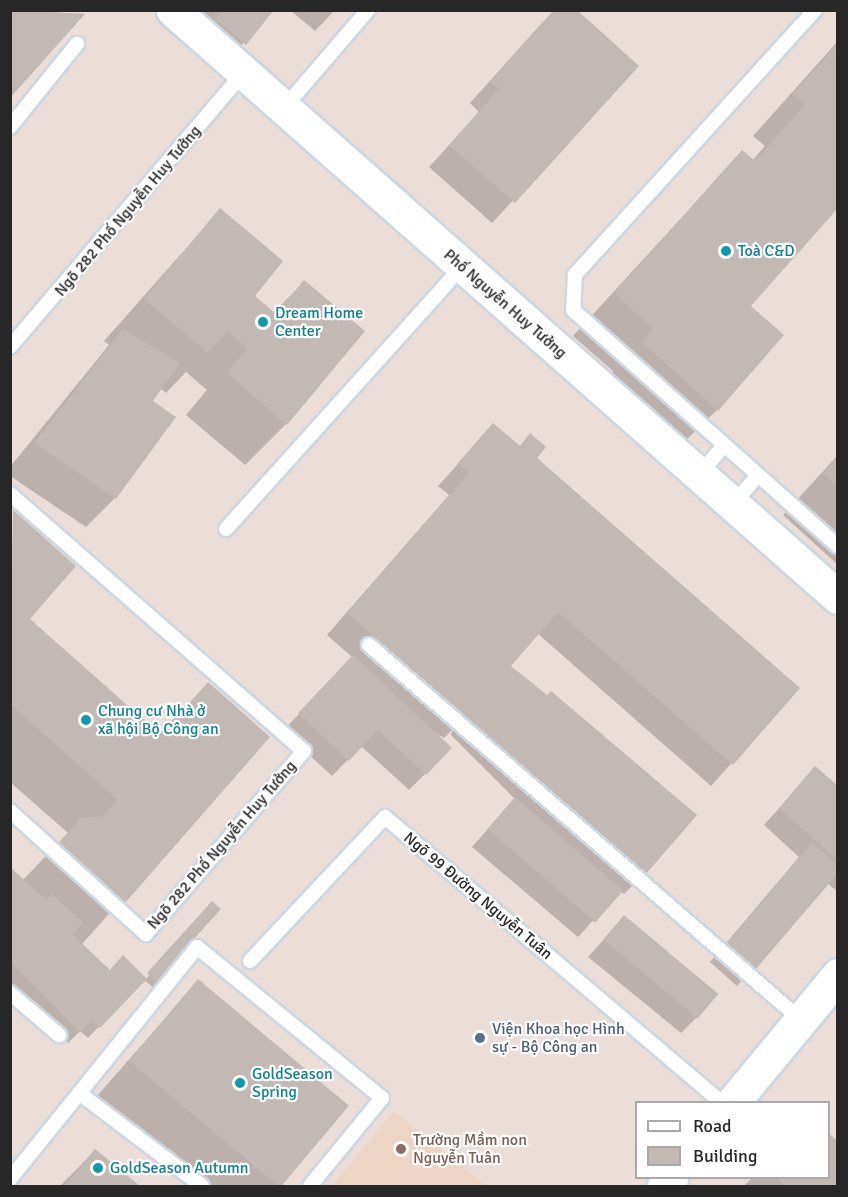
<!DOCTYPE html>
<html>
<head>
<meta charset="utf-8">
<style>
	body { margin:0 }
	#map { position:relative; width:848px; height:1197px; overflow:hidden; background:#ebddd8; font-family:Signika,sans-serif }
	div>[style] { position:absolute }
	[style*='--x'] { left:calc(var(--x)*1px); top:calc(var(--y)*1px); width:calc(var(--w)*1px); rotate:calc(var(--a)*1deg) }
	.education>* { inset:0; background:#edd5c6 }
	.shadow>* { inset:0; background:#0003 }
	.building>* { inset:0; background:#c2b9b4; transform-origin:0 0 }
	.roads { filter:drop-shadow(2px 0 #cdd7e1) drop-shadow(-2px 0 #cdd7e1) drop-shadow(0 2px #cdd7e1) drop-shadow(0 -2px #cdd7e1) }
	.service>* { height:14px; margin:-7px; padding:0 7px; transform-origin:7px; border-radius:7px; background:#fff }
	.tertiary>* { height:33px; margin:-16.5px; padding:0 16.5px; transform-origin:16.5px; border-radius:16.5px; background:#fff }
	.dots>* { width:16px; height:16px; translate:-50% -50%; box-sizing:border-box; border:3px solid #fff; border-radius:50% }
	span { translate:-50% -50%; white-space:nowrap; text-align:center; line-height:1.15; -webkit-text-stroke:4.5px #fff; paint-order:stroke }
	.street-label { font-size:16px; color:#272727 }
	.culture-label { font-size:16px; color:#0d838f }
	.left { translate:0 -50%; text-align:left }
	.service-label { font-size:16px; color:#4e5e75 }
	.education-label { font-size:16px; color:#785e54 }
	.frame { position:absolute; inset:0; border:12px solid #272727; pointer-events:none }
	.legend { position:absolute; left:635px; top:1101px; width:195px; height:78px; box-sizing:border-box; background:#fff; border:2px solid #a9a9a9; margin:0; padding:8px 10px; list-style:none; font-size:18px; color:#272727 }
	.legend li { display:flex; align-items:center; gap:12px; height:30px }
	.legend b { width:30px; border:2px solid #a9a9a9 }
</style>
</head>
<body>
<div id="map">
	<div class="education">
		<i style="clip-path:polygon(394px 1111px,486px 1186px,332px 1186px)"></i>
	</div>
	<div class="shadow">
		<i style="clip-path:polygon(10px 10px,83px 14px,10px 96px)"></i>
		<i style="clip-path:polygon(203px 10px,272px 10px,228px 60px,200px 15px)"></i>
		<i style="clip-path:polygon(290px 10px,335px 10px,315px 31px)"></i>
		<i style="clip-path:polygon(543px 22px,637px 66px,492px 223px,429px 167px,479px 112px,470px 103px)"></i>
		<i style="clip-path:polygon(838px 41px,838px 206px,749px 306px,717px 410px,675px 451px,601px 385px,613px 371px,573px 336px,742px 152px,752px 161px,765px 146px,753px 136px)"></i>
		<i style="clip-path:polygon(220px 210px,253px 296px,273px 313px,304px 282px,286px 424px,245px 465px,186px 415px,207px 390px,186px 372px,166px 393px,160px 388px,151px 402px,115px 498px,86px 527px,10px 476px,10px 467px,109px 345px,104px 341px)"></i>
		<i style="clip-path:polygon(493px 425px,519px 447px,530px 435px,535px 458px,798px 689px,711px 786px,537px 633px,509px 666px,645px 873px,624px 894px,620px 891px,578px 937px,472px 847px,515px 799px,451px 735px,453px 729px,444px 738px,433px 732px,425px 774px,409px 790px,361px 746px,332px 776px,283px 731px,352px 657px,327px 635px,449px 495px,438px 486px)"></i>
		<i style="clip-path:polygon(838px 455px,838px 565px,783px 515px)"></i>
		<i style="clip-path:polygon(13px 512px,28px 619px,158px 735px,208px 684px,268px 737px,81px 945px,109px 971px,146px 979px,207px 908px,219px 909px,153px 987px,144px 980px,88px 1038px,80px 1031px,68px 1043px,15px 997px,20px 991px,10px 982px,10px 869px,22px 881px,68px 833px,10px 782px)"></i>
		<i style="clip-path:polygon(815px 768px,838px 788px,838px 892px,827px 883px,737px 986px,710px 962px,799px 857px,764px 825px)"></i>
		<i style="clip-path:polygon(624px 917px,697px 1017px,681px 1033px,588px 957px)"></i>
		<i style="clip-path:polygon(198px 981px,347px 1105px,280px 1186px,189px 1186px,90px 1104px)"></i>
		<i style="clip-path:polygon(838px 1142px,838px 1186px,744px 1186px,752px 1178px,828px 1178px)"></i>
		<i style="clip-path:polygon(95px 1151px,138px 1186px,60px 1186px)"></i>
	</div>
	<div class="building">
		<i style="clip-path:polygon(10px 10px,85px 14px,10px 98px)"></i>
		<i style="clip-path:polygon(223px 10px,274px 10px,246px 45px,215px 19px)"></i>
		<i style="clip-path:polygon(554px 10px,577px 10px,639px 66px,515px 203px,449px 145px,499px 89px,490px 81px)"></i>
		<i style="clip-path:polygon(838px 44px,838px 208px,751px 306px,784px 335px,718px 411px,642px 342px,653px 329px,614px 293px,742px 150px,755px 161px,805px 104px,793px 94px)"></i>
		<i style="clip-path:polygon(220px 208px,283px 261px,255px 296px,276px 314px,304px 280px,365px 331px,287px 425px,227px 373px,247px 348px,227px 331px,208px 353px,144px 299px)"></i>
		<i style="clip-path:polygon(123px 329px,180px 363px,153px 401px,176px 417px,116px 499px,34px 443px)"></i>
		<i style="clip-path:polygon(493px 423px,520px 446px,530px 433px,546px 447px,537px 458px,800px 688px,733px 765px,558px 612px,511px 666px,547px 695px,551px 691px,697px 815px,646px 874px,347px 613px,469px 473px,458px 463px)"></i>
		<i style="clip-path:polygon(838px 457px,838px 486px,823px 473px)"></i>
		<i style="clip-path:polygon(13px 510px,76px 566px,30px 619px,161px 735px,208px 682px,270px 737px,125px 903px,58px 844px,80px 818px,102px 817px,118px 800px,10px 704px)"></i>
		<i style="clip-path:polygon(353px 655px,452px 748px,426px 775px,378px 730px,349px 761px,298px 713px)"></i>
		<i style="clip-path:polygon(815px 766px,838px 786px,838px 861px,779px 808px)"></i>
		<i style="left:515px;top:797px;width:143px;height:42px;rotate:41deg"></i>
		<i style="clip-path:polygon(812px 843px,838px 865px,838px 873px,755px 970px,725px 945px)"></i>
		<i style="clip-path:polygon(10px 867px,46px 900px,52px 894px,83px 923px,72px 934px,110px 970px,123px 955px,147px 979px,100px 1028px,92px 1020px,80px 1033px,10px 961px)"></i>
		<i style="left:212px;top:901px;width:12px;height:97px;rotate:42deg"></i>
		<i style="left:624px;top:915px;width:123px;height:32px;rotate:40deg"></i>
		<i style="left:198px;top:979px;width:197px;height:107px;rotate:40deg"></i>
		<i style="clip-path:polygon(828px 1133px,838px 1141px,838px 1186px,785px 1186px,777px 1178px,828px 1178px)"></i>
		<i style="clip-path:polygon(95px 1149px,140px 1186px,64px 1186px)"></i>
	</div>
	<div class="roads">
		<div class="service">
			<i style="--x:815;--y:10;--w:358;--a:132.2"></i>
			<i style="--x:575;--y:275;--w:35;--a:93"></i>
			<i style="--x:573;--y:310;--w:355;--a:41.7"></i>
			<i style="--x:284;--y:108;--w:129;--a:-49.4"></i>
			<i style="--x:10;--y:127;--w:107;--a:-51.1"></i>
			<i style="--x:10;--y:347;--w:360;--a:-49.6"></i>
			<i style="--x:699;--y:475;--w:39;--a:-50"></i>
			<i style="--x:10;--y:494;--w:390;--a:41.2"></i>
			<i style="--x:304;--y:751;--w:242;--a:130.8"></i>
			<i style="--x:146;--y:934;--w:183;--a:-137.9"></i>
			<i style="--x:733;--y:504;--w:38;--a:-49"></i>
			<i style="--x:226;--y:529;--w:354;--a:-48"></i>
			<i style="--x:369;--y:645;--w:572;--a:40.96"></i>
			<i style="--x:250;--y:961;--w:197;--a:-46.8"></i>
			<i style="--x:385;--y:817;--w:441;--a:40.3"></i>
			<i style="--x:10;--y:993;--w:65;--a:40.6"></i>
			<i style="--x:79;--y:1093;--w:154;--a:37.1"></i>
			<i style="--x:10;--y:1179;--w:298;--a:-51.1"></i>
			<i style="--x:197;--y:947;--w:239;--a:39.2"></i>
			<i style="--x:382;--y:1098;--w:114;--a:129.3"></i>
		</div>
		<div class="tertiary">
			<i style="--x:173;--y:10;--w:887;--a:41.44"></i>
			<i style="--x:733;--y:1102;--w:165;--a:-50.4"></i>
			<i style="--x:664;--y:1186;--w:11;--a:-49"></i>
		</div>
	</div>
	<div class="dots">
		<i style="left:726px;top:251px;background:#0f9aa8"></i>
		<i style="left:263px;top:322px;background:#0f9aa8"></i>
		<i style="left:86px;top:720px;background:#0f9aa8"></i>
		<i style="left:480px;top:1038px;background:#5c6f8a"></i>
		<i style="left:240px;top:1083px;background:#0f9aa8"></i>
		<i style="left:401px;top:1149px;background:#8d6e63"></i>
		<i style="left:98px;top:1168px;background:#0f9aa8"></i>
	</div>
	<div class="street-label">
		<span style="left:128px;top:211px;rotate:-50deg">Ngõ 282 Phố Nguyễn Huy Tưởng</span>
		<span style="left:505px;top:304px;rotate:41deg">Phố Nguyễn Huy Tưởng</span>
		<span style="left:222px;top:845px;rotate:-49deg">Ngõ 282 Phố Nguyễn Huy Tưởng</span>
		<span style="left:478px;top:896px;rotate:40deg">Ngõ 99 Đường Nguyễn Tuân</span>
	</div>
	<div class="culture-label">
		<span class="left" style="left:738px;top:251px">Toà C&amp;D</span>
		<span class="left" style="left:275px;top:322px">Dream Home<br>Center</span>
		<span class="left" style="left:98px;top:720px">Chung cư Nhà ở<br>xã hội Bộ Công an</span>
		<span class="left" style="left:252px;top:1083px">GoldSeason<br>Spring</span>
		<span class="left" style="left:110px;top:1168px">GoldSeason Autumn</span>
	</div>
	<div class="service-label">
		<span class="left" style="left:492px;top:1038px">Viện Khoa học Hình<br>sự - Bộ Công an</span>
	</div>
	<div class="education-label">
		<span class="left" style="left:413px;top:1149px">Trường Mầm non<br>Nguyễn Tuân</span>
	</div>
	<div class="frame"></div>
	<ul class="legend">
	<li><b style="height:8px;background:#fff"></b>Road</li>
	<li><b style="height:16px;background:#c2b9b4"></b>Building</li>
	</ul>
</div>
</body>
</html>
